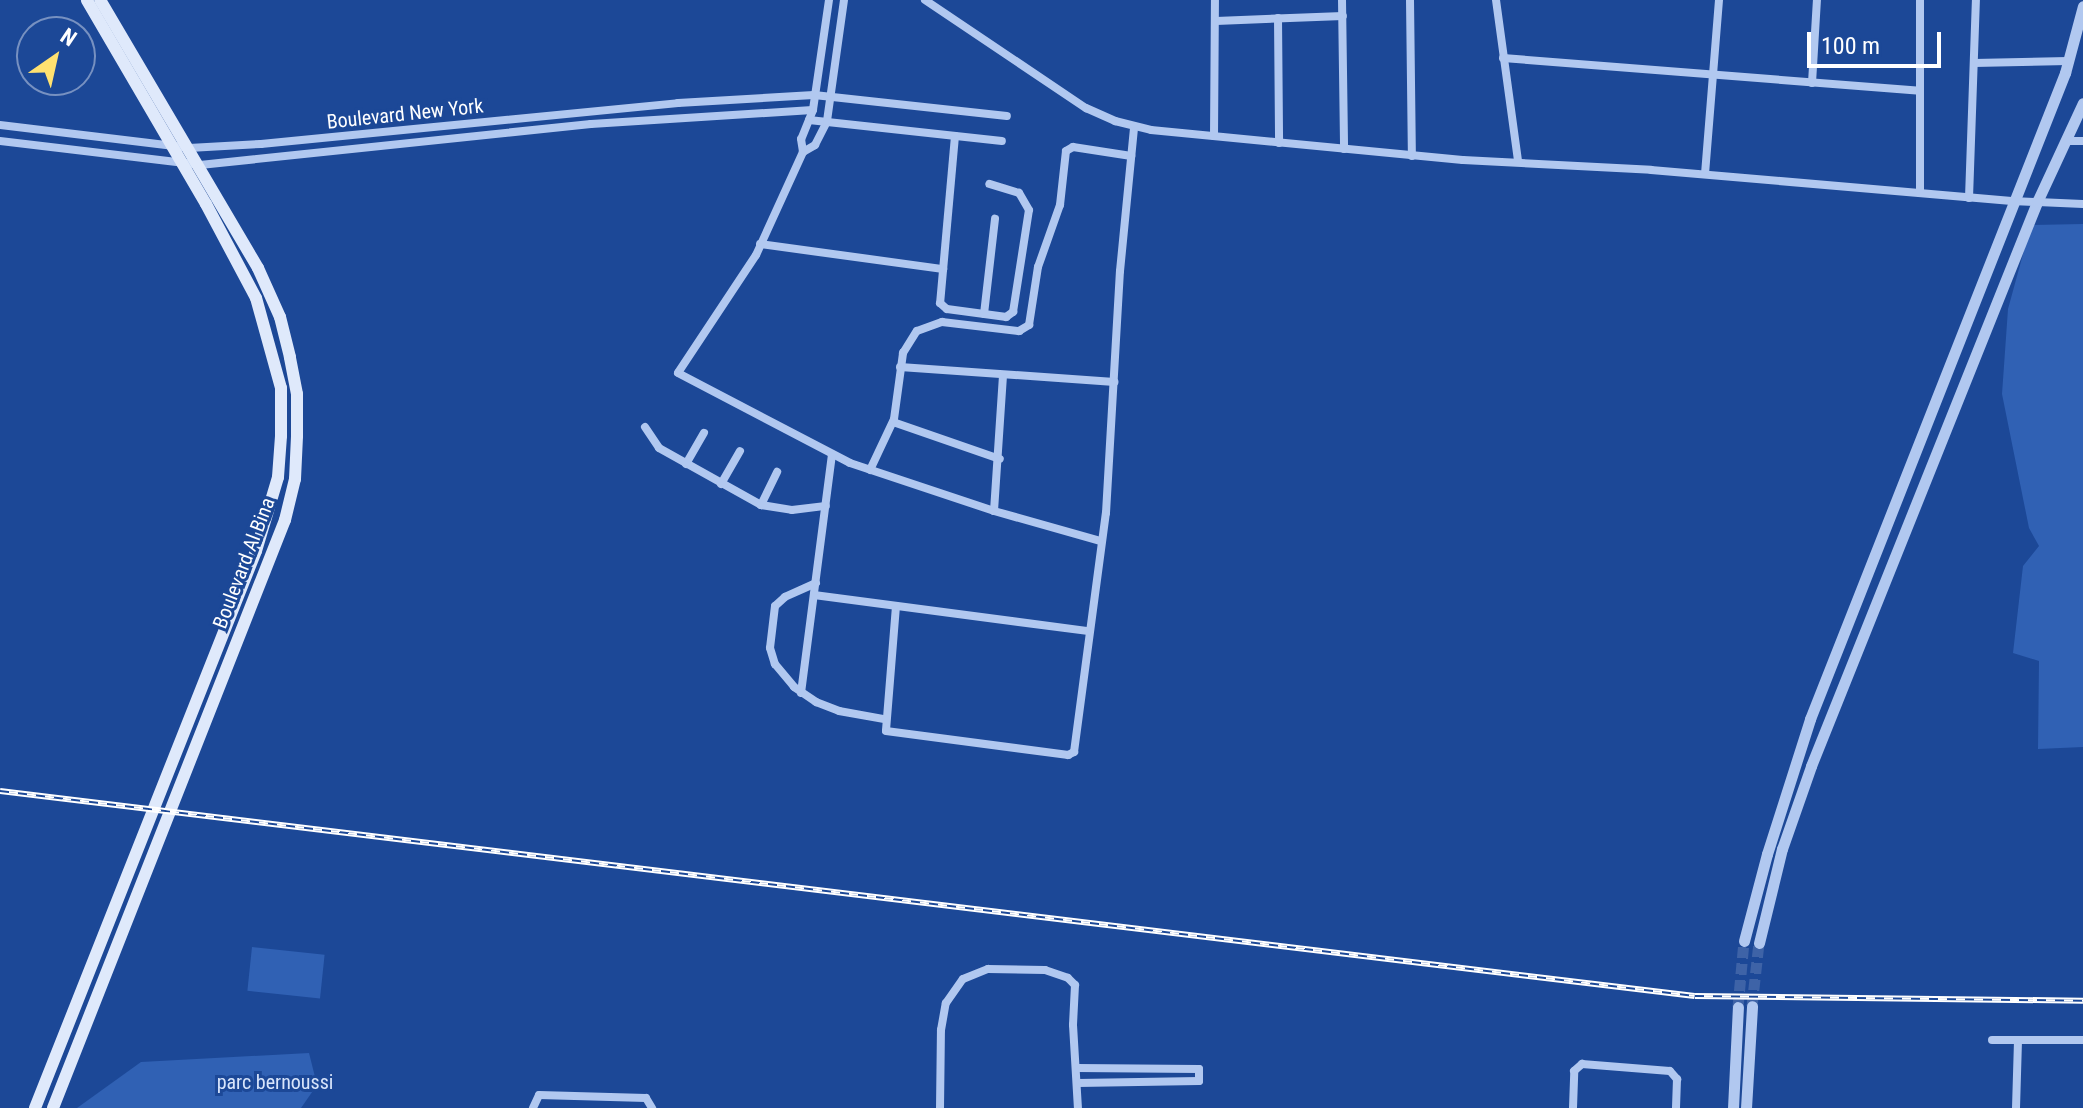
<!DOCTYPE html>
<html>
<head>
<meta charset="utf-8">
<style>
	body { margin:0 }
	#map { position:relative; width:2083px; height:1108px; overflow:hidden; background:#1c4897; font-family:"Roboto Condensed",sans-serif }
	div>[style] { position:absolute }
	[style*='--x'] { left:calc(var(--x)*1px); top:calc(var(--y)*1px); width:calc(var(--w)*1px); rotate:calc(var(--a)*1deg) }
	.green>* { inset:0; background:#3061b4; transform-origin:0 0 }
	.tertiary-tunnel>* { height:11px; margin-top:-5.5px; transform-origin:0; background:repeating-linear-gradient(90deg,#3e63a7 0 11px,transparent 0 16.5px) }
	.minor>* { height:8px; margin:-4px; padding:0 4px; transform-origin:4px; border-radius:4px; background:#b1c8f0 }
	.tertiary>* { height:11px; margin:-5.5px; padding:0 5.5px; transform-origin:5.5px; border-radius:5.5px; background:#b1c8f0 }
	.secondary>* { height:12px; margin:-6px; padding:0 6px; transform-origin:6px; border-radius:6px; background:#dfe9fb }
	.rail>* { height:6px; margin-top:-3px; transform-origin:0; background:repeating-linear-gradient(90deg,#1c4897 0 9px,#fff 0 18px); box-sizing:border-box; border-block:2px solid #fff }
	span { translate:-50% -50%; white-space:nowrap; text-align:center; line-height:1.15; -webkit-text-stroke:6px #1c4897; paint-order:stroke }
	.street-label { font-size:20px; color:#fff }
	.park-label { font-size:20px; color:#d8e5fb }
	.north { position:absolute; left:16px; top:16px; width:80px; height:80px; box-sizing:border-box; background:#1c4897; border:2px solid #7791c1; border-radius:50%; rotate:34deg; font-size:22px; font-weight:700; line-height:32px; text-align:center; color:#fff }
	.north::after { content:''; display:block; margin:auto; width:28px; height:36px; background:#ffe170; clip-path:polygon(50% 0,100% 100%,50% 72%,0 100%) }
	.scale { position:absolute; left:1807px; top:32px; width:134px; height:36px; box-sizing:border-box; border:4px solid #fff; border-top:0; padding-left:10px; font-size:24px; line-height:28px; white-space:nowrap; color:#fff; -webkit-text-stroke:6px #1c4897; paint-order:stroke }
</style>
</head>
<body>
<div id="map">
	<div class="green">
		<i style="clip-path:polygon(2083px 224px,2083px 747px,2038px 749px,2039px 661px,2013px 653px,2023px 566px,2039px 546px,2029px 528px,2002px 394px,2008px 309px,2031px 225px)"></i>
		<i style="left:252px;top:947px;width:73px;height:44px;rotate:6deg"></i>
		<i style="clip-path:polygon(309px 1053px,317px 1085px,301px 1108px,77px 1108px,141px 1062px)"></i>
	</div>
	<div class="tertiary-tunnel">
		<i style="--x:1752;--y:1006;--w:63;--a:-83.7"></i>
		<i style="--x:1738;--y:1007;--w:66;--a:-84.8"></i>
	</div>
	<div class="minor">
		<i style="--x:829;--y:0;--w:111;--a:98.3"></i>
		<i style="--x:813;--y:110;--w:31;--a:112"></i>
		<i style="--x:801;--y:139;--w:13;--a:81"></i>
		<i style="--x:803;--y:152;--w:113;--a:114.5"></i>
		<i style="--x:756;--y:255;--w:141;--a:123.5"></i>
		<i style="--x:678;--y:373;--w:194;--a:27.6"></i>
		<i style="--x:850;--y:463;--w:152;--a:18.4"></i>
		<i style="--x:994;--y:511;--w:111;--a:15.7"></i>
		<i style="--x:925;--y:0;--w:194;--a:33.9"></i>
		<i style="--x:1086;--y:108;--w:32;--a:24"></i>
		<i style="--x:1115;--y:121;--w:37;--a:14"></i>
		<i style="--x:1151;--y:130;--w:313;--a:5.5"></i>
		<i style="--x:1463;--y:160;--w:188;--a:3"></i>
		<i style="--x:1651;--y:170;--w:362;--a:4.9"></i>
		<i style="--x:2012;--y:201;--w:71;--a:2.4"></i>
		<i style="--x:1342;--y:0;--w:149;--a:89.2"></i>
		<i style="--x:1410;--y:0;--w:156;--a:89.3"></i>
		<i style="--x:1496;--y:0;--w:162;--a:82.2"></i>
		<i style="--x:1278;--y:18;--w:125;--a:89.5"></i>
		<i style="--x:1216;--y:21;--w:127;--a:-2.3"></i>
		<i style="--x:1503;--y:58;--w:418;--a:4.5"></i>
		<i style="--x:1974;--y:63;--w:94;--a:-1.2"></i>
		<i style="--x:1812;--y:83;--w:83;--a:-86.6"></i>
		<i style="--x:809;--y:120;--w:194;--a:6.2"></i>
		<i style="--x:0;--y:125;--w:190;--a:6.9"></i>
		<i style="--x:189;--y:148;--w:72;--a:-3.2"></i>
		<i style="--x:261;--y:144;--w:419;--a:-5.6"></i>
		<i style="--x:678;--y:103;--w:136;--a:-3.4"></i>
		<i style="--x:814;--y:95;--w:194;--a:6.2"></i>
		<i style="--x:955;--y:136;--w:168;--a:95.1"></i>
		<i style="--x:940;--y:303;--w:9;--a:41"></i>
		<i style="--x:947;--y:309;--w:60;--a:7.7"></i>
		<i style="--x:1006;--y:317;--w:9;--a:-36"></i>
		<i style="--x:1013;--y:312;--w:103;--a:-81.1"></i>
		<i style="--x:1029;--y:210;--w:20;--a:-120"></i>
		<i style="--x:1019;--y:193;--w:31;--a:-163"></i>
		<i style="--x:1214;--y:136;--w:136;--a:-89.6"></i>
		<i style="--x:0;--y:141;--w:201;--a:6.8"></i>
		<i style="--x:200;--y:165;--w:393;--a:-6"></i>
		<i style="--x:591;--y:124;--w:222;--a:-3.6"></i>
		<i style="--x:2067;--y:141;--w:16;--a:0"></i>
		<i style="--x:803;--y:152;--w:14;--a:-30"></i>
		<i style="--x:815;--y:145;--w:27;--a:-63"></i>
		<i style="--x:827;--y:121;--w:122;--a:-82"></i>
		<i style="--x:1705;--y:174;--w:175;--a:-85.4"></i>
		<i style="--x:1920;--y:193;--w:193;--a:-90"></i>
		<i style="--x:1969;--y:198;--w:198;--a:-88"></i>
		<i style="--x:760;--y:244;--w:185;--a:7.8"></i>
		<i style="--x:984;--y:314;--w:96;--a:-83.4"></i>
		<i style="--x:900;--y:367;--w:215;--a:4"></i>
		<i style="--x:893;--y:422;--w:113;--a:19.1"></i>
		<i style="--x:645;--y:427;--w:25;--a:56"></i>
		<i style="--x:659;--y:448;--w:117;--a:29.2"></i>
		<i style="--x:761;--y:505;--w:31;--a:9"></i>
		<i style="--x:792;--y:510;--w:34;--a:-7"></i>
		<i style="--x:686;--y:464;--w:36;--a:-60"></i>
		<i style="--x:870;--y:470;--w:56;--a:-64.8"></i>
		<i style="--x:894;--y:419;--w:67;--a:-82.2"></i>
		<i style="--x:903;--y:353;--w:26;--a:-58"></i>
		<i style="--x:917;--y:331;--w:27;--a:-20"></i>
		<i style="--x:942;--y:322;--w:78;--a:6.7"></i>
		<i style="--x:1019;--y:331;--w:12;--a:-31"></i>
		<i style="--x:1029;--y:325;--w:59;--a:-81.2"></i>
		<i style="--x:1038;--y:267;--w:66;--a:-70.5"></i>
		<i style="--x:1060;--y:205;--w:54;--a:-83.7"></i>
		<i style="--x:1066;--y:151;--w:8;--a:-30"></i>
		<i style="--x:1073;--y:147;--w:59;--a:8.8"></i>
		<i style="--x:721;--y:484;--w:38;--a:-60"></i>
		<i style="--x:761;--y:505;--w:37;--a:-64"></i>
		<i style="--x:994;--y:511;--w:136;--a:-86.2"></i>
		<i style="--x:816;--y:583;--w:34;--a:156"></i>
		<i style="--x:785;--y:597;--w:13;--a:138"></i>
		<i style="--x:775;--y:606;--w:42;--a:96.8"></i>
		<i style="--x:770;--y:648;--w:17;--a:73"></i>
		<i style="--x:775;--y:664;--w:30;--a:50"></i>
		<i style="--x:794;--y:687;--w:27;--a:34"></i>
		<i style="--x:816;--y:702;--w:25;--a:21"></i>
		<i style="--x:839;--y:711;--w:46;--a:10.1"></i>
		<i style="--x:814;--y:595;--w:277;--a:7.5"></i>
		<i style="--x:896;--y:606;--w:125;--a:94.6"></i>
		<i style="--x:886;--y:731;--w:184;--a:7.5"></i>
		<i style="--x:1068;--y:755;--w:7;--a:-27"></i>
		<i style="--x:1074;--y:752;--w:241;--a:-82.4"></i>
		<i style="--x:1106;--y:513;--w:242;--a:-86.7"></i>
		<i style="--x:1120;--y:271;--w:145;--a:-84.4"></i>
		<i style="--x:801;--y:693;--w:240;--a:-82.6"></i>
		<i style="--x:1992;--y:1040;--w:91;--a:0"></i>
		<i style="--x:1077;--y:1068;--w:122;--a:0.5"></i>
		<i style="--x:1199;--y:1069;--w:12;--a:90"></i>
		<i style="--x:1199;--y:1081;--w:121;--a:179.1"></i>
		<i style="--x:533;--y:1108;--w:14;--a:-65"></i>
		<i style="--x:539;--y:1095;--w:107;--a:1.6"></i>
		<i style="--x:646;--y:1098;--w:12;--a:59"></i>
		<i style="--x:940;--y:1108;--w:78;--a:-89.3"></i>
		<i style="--x:941;--y:1030;--w:27;--a:-80"></i>
		<i style="--x:946;--y:1003;--w:29;--a:-55"></i>
		<i style="--x:963;--y:979;--w:27;--a:-22"></i>
		<i style="--x:988;--y:969;--w:57;--a:1"></i>
		<i style="--x:1045;--y:970;--w:24;--a:19"></i>
		<i style="--x:1068;--y:978;--w:10;--a:45"></i>
		<i style="--x:1075;--y:985;--w:40;--a:92.9"></i>
		<i style="--x:1073;--y:1025;--w:83;--a:86.6"></i>
		<i style="--x:1573;--y:1108;--w:37;--a:-88"></i>
		<i style="--x:1574;--y:1071;--w:11;--a:-41"></i>
		<i style="--x:1582;--y:1064;--w:88;--a:4.5"></i>
		<i style="--x:1670;--y:1071;--w:11;--a:49"></i>
		<i style="--x:1677;--y:1079;--w:29;--a:92"></i>
		<i style="--x:2016;--y:1108;--w:68;--a:-88.3"></i>
	</div>
	<div class="tertiary">
		<i style="--x:1744;--y:941;--w:90;--a:-75.2"></i>
		<i style="--x:1767;--y:854;--w:142;--a:-72.3"></i>
		<i style="--x:1810;--y:719;--w:695;--a:-68.46"></i>
		<i style="--x:2065;--y:73;--w:69;--a:-75"></i>
		<i style="--x:1759;--y:943;--w:97;--a:-76.3"></i>
		<i style="--x:1782;--y:849;--w:88;--a:-70.7"></i>
		<i style="--x:1811;--y:766;--w:608;--a:-68.16"></i>
		<i style="--x:2037;--y:202;--w:109;--a:-65.1"></i>
		<i style="--x:1733;--y:1108;--w:101;--a:-87.2"></i>
		<i style="--x:1746;--y:1108;--w:102;--a:-86.6"></i>
	</div>
	<div class="secondary">
		<i style="--x:35;--y:1108;--w:599;--a:-68.36"></i>
		<i style="--x:256;--y:551;--w:77;--a:-73.4"></i>
		<i style="--x:278;--y:477;--w:41;--a:-85.8"></i>
		<i style="--x:281;--y:436;--w:48;--a:-90"></i>
		<i style="--x:281;--y:388;--w:93;--a:-105.5"></i>
		<i style="--x:256;--y:298;--w:106;--a:-118"></i>
		<i style="--x:206;--y:204;--w:236;--a:-120.3"></i>
		<i style="--x:53;--y:1108;--w:632;--a:-68.47"></i>
		<i style="--x:285;--y:520;--w:42;--a:-76.3"></i>
		<i style="--x:295;--y:479;--w:43;--a:-87.3"></i>
		<i style="--x:297;--y:436;--w:42;--a:-90"></i>
		<i style="--x:297;--y:394;--w:38;--a:-101"></i>
		<i style="--x:290;--y:357;--w:41;--a:-104"></i>
		<i style="--x:280;--y:317;--w:54;--a:-114.2"></i>
		<i style="--x:258;--y:268;--w:311;--a:-120.5"></i>
	</div>
	<div class="rail">
		<i style="--x:0;--y:791;--w:1707;--a:6.9"></i>
		<i style="--x:1695;--y:996;--w:388;--a:0.7"></i>
	</div>
	<div class="street-label">
		<span style="left:405px;top:114px;rotate:-6deg">Boulevard New York</span>
		<span style="left:244px;top:563px;rotate:-69deg">Boulevard Al Bina</span>
	</div>
	<div class="park-label">
		<span style="left:275px;top:1082px">parc bernoussi</span>
	</div>
	<div class="north">N</div>
	<div class="scale">100 m</div>
</div>
</body>
</html>
